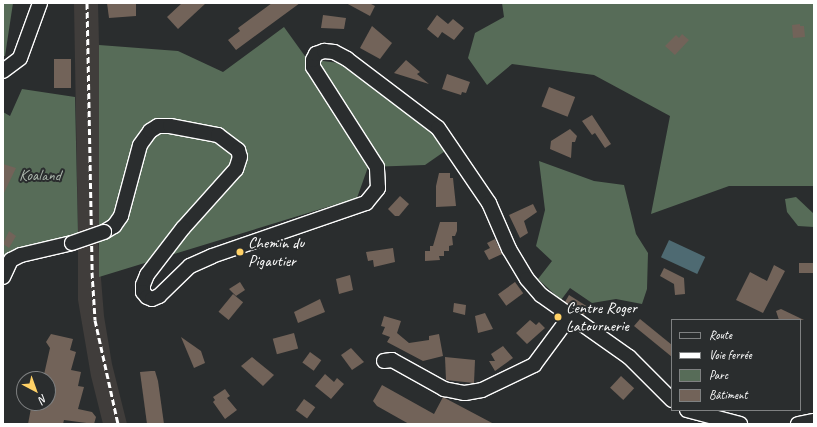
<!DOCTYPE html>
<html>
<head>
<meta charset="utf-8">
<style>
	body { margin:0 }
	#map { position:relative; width:817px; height:427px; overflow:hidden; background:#2a2d2e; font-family:Caveat,sans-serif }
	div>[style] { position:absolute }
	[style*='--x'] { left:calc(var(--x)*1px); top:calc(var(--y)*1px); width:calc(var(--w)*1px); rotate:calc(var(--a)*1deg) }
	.built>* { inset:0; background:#403d3b }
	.green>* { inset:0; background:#576c58 }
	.water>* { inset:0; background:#4e6a72; transform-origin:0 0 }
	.building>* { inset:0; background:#726359; transform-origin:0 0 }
	.roads { filter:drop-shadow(1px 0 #fff) drop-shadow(-1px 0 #fff) drop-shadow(0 1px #fff) drop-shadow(0 -1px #fff) }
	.minor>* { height:14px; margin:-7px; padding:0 7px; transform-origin:7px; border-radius:7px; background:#2a2d2e }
	.rail>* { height:3px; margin-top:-1.5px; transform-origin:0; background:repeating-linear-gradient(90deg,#fff 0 6px,transparent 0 9px) }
	.bridges { filter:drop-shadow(1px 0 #fff) drop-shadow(-1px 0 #fff) drop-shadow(0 1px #fff) drop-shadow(0 -1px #fff) }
	.minor-bridge>* { height:14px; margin:-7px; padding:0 7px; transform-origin:7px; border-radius:7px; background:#2a2d2e }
	.dots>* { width:11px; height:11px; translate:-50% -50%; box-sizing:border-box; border:2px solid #2a2d2e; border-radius:50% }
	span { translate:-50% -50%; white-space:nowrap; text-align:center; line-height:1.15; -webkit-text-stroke:4px #2a2d2e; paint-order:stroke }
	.park-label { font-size:16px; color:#abb6ac }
	.poi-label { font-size:16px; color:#fff }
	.left { translate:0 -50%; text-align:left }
	.frame { position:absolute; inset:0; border:4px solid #fff; pointer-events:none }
	.legend { position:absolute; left:671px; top:319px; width:130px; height:92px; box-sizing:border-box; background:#2a2d2e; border:1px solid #7f8182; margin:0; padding:5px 7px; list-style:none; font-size:12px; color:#fff }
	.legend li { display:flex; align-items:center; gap:8px; height:20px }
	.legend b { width:20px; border:1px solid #7f8182 }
	.north { position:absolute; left:16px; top:371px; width:40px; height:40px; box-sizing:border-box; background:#2a2d2e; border:1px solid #7f8182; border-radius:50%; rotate:139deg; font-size:11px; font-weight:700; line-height:16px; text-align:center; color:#fff }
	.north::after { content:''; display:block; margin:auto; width:14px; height:18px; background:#ffd166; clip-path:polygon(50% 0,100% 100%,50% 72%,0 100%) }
</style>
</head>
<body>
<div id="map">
	<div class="built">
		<i style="clip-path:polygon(74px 3px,98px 3px,99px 45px,100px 226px,78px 234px)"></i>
		<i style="clip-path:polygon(98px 241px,104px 316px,112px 364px,127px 424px,103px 424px,91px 376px,78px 300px,78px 247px)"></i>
	</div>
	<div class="green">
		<i style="clip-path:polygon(3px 3px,13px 3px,5px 56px,3px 56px)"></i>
		<i style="clip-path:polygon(502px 3px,814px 3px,814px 186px,729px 186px,651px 214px,670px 116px,594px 75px,512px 64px,487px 85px,468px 58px,475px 33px,504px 17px)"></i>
		<i style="clip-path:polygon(284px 27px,307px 59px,339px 63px,439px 137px,448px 149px,425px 165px,368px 167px,357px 198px,99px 277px,99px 45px,178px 51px,223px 72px)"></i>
		<i style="clip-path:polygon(22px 89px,75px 97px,78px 234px,15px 249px,3px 260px,3px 112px,10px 116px)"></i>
		<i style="clip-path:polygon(539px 161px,594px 181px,624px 185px,636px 234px,648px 253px,647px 289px,642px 304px,616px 299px,592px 303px,570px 288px,561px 300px,538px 279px,552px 261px,536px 246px,545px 210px)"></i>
		<i style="clip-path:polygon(796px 197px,814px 214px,814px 227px,798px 226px,787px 212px,785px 199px)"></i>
	</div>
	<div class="water">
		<i style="left:669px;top:240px;width:40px;height:19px;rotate:25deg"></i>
	</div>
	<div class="building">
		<i style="clip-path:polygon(107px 3px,136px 3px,136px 16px,109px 18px)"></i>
		<i style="clip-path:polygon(182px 3px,206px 3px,178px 29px,167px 17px)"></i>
		<i style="clip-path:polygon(272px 3px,300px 3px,236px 50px,228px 40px,240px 31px,238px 28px)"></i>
		<i style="clip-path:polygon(346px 3px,369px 3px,375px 6px,370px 16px)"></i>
		<i style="clip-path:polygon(323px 15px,346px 18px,344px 29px,321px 28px)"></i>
		<i style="clip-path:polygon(437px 15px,448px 24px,453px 19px,464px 28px,454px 40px,442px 32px,438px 38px,427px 29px)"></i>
		<i style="clip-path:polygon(800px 24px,800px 26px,804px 26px,805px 37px,793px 38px,792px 25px)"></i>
		<i style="clip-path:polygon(372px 26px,392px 43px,380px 59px,360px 48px)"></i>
		<i style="clip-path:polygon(682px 34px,689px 40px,675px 55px,665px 46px,676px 35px,679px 38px)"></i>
		<i style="left:54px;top:59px;width:17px;height:29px"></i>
		<i style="clip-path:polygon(406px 60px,420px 72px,417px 74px,429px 84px,394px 73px)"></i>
		<i style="clip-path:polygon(447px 74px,470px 82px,466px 93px,462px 92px,461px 95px,442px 89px)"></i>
		<i style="left:549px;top:87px;width:28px;height:21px;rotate:21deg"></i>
		<i style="clip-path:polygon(592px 115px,611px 144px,605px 148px,595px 133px,592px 135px,582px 121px)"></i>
		<i style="clip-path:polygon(570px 129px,577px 136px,575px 142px,572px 142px,571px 158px,550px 149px,551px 141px)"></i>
		<i style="clip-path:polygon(3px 164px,16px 168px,3px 195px)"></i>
		<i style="clip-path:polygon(439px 173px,450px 173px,450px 178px,453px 178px,456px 206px,436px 207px,436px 186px)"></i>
		<i style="clip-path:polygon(400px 196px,409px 204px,399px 216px,395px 216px,388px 209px)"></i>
		<i style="clip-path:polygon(533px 204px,537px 212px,524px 221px,528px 233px,520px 238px,509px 215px)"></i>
		<i style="clip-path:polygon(440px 222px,457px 222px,457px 231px,455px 236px,452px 236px,453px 245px,449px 246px,449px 251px,444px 251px,444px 256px,439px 256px,440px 260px,425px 261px,425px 251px,430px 251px,430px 246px,433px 246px)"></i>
		<i style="clip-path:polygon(9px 231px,16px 236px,9px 248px,3px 244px)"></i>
		<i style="clip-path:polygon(495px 239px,502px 254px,489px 260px,484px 251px,490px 248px,487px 243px)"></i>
		<i style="clip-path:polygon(393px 248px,395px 262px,374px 267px,373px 260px,368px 261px,366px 252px)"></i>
		<i style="left:814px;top:263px;width:10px;height:15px;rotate:90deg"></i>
		<i style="clip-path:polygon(774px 265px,785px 271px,763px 313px,736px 300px,750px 272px,767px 281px)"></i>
		<i style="clip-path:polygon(664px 268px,684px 278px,685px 294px,675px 295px,674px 284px,660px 276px)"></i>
		<i style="clip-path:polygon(350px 275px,353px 290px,339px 294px,336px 279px)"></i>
		<i style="clip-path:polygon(240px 282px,245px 290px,236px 296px,229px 289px)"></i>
		<i style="left:515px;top:282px;width:14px;height:21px;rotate:54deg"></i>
		<i style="left:233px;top:294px;width:13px;height:23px;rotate:39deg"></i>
		<i style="clip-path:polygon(569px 295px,588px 307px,584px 315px,565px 302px)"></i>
		<i style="clip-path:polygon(320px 299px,325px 312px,298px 323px,294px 312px)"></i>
		<i style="clip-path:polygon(454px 303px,466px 305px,465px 315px,453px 312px)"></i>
		<i style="clip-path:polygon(781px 309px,804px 320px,779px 320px,776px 311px)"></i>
		<i style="clip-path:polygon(485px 313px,493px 329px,478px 333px,475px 316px)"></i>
		<i style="clip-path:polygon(384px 316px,401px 321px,397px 333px,409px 343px,429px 340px,429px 336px,439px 334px,443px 356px,423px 361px,387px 342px,390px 337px,382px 334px,385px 327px,381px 326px)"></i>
		<i style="clip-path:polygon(640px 319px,672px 345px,672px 357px,634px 326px)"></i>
		<i style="clip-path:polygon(530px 320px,536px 325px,539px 322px,545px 328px,527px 344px,516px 333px)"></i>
		<i style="left:294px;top:333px;width:16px;height:22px;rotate:75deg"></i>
		<i style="clip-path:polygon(51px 334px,73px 339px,70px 350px,76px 352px,71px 370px,81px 372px,78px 386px,84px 387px,78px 409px,92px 412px,96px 417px,94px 424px,64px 420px,63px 424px,28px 424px,32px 403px,48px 403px,48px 379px,43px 379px,50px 348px,46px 342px)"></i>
		<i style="clip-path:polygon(181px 337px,201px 351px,205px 363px,194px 368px)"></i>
		<i style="clip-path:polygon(503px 346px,513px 358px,495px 371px,489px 361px,495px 361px,491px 354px)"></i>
		<i style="clip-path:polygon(351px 348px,364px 362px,352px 370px,341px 355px)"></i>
		<i style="left:310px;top:352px;width:14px;height:13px;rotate:36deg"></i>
		<i style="clip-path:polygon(252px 357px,274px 375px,263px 386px,241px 366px)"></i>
		<i style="clip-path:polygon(445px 357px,475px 360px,474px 383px,446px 380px)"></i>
		<i style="clip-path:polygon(151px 371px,155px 371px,158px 381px,164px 424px,147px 424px,140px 372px)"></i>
		<i style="clip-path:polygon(325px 374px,334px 382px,337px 378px,344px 384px,331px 399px,315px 386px)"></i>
		<i style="left:621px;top:376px;width:18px;height:16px;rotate:43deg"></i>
		<i style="clip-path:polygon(382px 385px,434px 414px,443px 397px,494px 424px,409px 424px,377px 406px,373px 401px)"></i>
		<i style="clip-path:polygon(225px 389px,230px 396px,227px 398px,237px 410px,225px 419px,213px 402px,215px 400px,213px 397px)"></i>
		<i style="left:304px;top:399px;width:14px;height:14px;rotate:36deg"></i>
	</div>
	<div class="roads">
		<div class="minor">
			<i style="--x:3;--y:71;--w:21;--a:-37"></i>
			<i style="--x:20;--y:58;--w:59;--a:-70"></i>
			<i style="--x:104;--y:232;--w:12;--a:-31"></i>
			<i style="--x:114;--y:226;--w:12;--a:-55"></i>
			<i style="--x:121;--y:216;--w:73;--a:-75"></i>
			<i style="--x:140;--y:145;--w:17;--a:-54"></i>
			<i style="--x:150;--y:131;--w:9;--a:-32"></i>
			<i style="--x:158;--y:126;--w:12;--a:0"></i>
			<i style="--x:170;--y:126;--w:49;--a:10.6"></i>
			<i style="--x:218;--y:135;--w:25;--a:37"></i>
			<i style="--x:238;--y:150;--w:7;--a:74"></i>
			<i style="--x:240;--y:157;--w:13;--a:108"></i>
			<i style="--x:236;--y:169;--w:79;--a:131.9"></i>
			<i style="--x:183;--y:228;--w:59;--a:127.5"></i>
			<i style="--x:147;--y:275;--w:11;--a:112"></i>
			<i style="--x:143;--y:285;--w:7;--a:90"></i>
			<i style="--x:143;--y:292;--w:6;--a:51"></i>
			<i style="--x:147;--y:297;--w:5;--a:22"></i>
			<i style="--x:152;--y:299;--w:8;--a:-23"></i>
			<i style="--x:159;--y:296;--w:43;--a:-44.1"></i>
			<i style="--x:190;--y:266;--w:24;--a:-24"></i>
			<i style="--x:212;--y:256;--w:163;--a:-19"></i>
			<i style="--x:366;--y:203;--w:19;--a:-51"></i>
			<i style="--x:378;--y:188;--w:21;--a:-93"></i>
			<i style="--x:377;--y:167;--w:119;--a:-122.6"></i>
			<i style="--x:313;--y:67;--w:7;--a:-90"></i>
			<i style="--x:313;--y:60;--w:7;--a:-63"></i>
			<i style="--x:316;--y:54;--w:9;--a:-21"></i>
			<i style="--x:324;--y:51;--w:10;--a:6"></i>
			<i style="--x:334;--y:52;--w:15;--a:28"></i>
			<i style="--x:347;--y:59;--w:114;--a:37.2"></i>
			<i style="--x:438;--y:128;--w:91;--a:55.8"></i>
			<i style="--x:489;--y:203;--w:50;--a:66.5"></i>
			<i style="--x:509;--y:249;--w:35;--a:59"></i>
			<i style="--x:527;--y:279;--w:21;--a:49"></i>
			<i style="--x:541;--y:295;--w:108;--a:35.2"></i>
			<i style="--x:629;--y:357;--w:61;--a:45"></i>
			<i style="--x:3;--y:277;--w:19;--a:-65"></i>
			<i style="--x:11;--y:260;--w:11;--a:-27"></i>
			<i style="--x:21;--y:255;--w:52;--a:-13.2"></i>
			<i style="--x:384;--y:361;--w:8;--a:-7"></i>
			<i style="--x:392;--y:360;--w:60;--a:29.1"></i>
			<i style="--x:444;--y:389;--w:21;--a:11"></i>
			<i style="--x:465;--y:393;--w:17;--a:-10"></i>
			<i style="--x:482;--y:390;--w:58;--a:-25.7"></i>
			<i style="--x:534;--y:365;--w:62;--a:-53.5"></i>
			<i style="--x:687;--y:410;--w:55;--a:14.8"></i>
			<i style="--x:798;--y:424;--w:16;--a:-11"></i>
		</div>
	</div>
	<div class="rail">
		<i style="--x:87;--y:3;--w:269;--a:88.9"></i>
		<i style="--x:92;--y:272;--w:48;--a:86.4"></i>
		<i style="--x:95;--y:320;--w:107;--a:77.5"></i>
	</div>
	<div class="bridges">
		<div class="minor-bridge">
			<i style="--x:72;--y:243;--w:34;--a:-19"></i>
		</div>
	</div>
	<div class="dots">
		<i style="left:240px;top:252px;background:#ffd166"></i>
		<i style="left:558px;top:317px;background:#ffd166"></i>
	</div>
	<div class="park-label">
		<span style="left:40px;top:175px">Koaland</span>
	</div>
	<div class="poi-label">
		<span class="left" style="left:248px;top:252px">Chemin du<br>Pigautier</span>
		<span class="left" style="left:566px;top:317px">Centre Roger<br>Latournerie</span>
	</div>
	<div class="frame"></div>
	<ul class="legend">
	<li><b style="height:5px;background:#2a2d2e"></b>Route</li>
	<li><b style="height:5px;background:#fff"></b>Voie ferrée</li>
	<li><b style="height:11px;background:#576c58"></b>Parc</li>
	<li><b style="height:11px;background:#726359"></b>Bâtiment</li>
	</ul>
	<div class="north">N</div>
</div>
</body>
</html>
